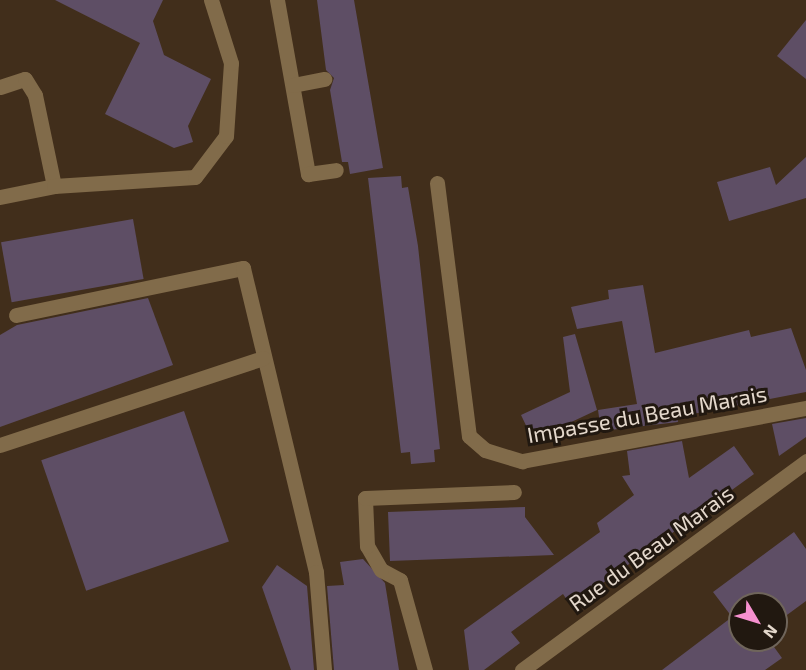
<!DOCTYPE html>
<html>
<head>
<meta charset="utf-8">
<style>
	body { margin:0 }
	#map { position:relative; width:806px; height:670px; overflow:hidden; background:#412e1b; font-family:"Exo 2",sans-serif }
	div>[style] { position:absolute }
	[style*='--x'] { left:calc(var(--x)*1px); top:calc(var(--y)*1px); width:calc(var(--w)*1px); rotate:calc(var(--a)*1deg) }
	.building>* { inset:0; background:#5e4e65; transform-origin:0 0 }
	.minor>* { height:15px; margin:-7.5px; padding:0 7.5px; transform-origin:7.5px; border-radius:7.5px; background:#816b4a }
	span { translate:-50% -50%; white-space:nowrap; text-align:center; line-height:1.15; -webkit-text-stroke:6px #211810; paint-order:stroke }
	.street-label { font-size:22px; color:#e4d8cc }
	.north { position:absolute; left:728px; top:592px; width:60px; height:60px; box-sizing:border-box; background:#211810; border:2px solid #6f655b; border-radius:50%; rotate:128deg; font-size:16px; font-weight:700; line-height:24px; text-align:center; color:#e4d8cc }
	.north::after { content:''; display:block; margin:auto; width:21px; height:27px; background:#f690cf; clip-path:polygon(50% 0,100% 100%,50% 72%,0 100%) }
</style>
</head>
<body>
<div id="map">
	<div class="building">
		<i style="clip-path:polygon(55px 0,163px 0,153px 21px,164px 55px,211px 79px,188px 126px,193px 142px,174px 148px,105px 114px,140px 43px)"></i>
		<i style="clip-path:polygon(317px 0,354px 0,383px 168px,350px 174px,348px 162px,342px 162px,330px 90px,334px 78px,326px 70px)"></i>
		<i style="clip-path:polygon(806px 20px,806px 79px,777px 56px)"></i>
		<i style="clip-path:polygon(806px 157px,806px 198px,729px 221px,717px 182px,770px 167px,776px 185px)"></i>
		<i style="clip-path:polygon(401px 176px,402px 188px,408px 187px,418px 246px,440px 449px,434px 450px,435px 462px,411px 464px,410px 452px,401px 453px,368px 178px)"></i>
		<i style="left:133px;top:219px;width:61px;height:134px;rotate:80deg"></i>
		<i style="clip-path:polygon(643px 285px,655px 353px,749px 330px,751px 337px,791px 328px,806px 370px,806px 392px,677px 417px,678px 422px,601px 431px,598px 410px,637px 404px,622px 321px,577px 329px,571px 307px,609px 299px,608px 290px)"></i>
		<i style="clip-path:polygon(148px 298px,173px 365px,0 427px,0 335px,17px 325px)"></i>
		<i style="clip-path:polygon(575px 334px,597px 410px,533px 440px,521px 415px,570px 392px,563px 337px)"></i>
		<i style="left:184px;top:411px;width:138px;height:151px;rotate:71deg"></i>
		<i style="clip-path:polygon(806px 418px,806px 437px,779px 456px,772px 424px)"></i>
		<i style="clip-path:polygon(682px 441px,689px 478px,734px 446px,754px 474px,571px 606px,563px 594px,511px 632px,520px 643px,484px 670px,469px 670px,464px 630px,600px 532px,597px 523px,634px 495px,622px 476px,630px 475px,627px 451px)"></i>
		<i style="clip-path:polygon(525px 507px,525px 517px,554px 555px,390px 561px,388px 512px)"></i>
		<i style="clip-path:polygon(794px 532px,806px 549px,806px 601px,776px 623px,776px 604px,740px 604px,740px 640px,769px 640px,782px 658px,765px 670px,662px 670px,732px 617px,713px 592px)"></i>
		<i style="clip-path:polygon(363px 559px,385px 583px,399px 670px,334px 670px,327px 586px,344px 585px,340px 562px)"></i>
		<i style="clip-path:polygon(277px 565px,307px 586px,314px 670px,291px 670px,262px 587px)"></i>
	</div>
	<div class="minor">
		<i style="--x:277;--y:0;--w:177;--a:79.9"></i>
		<i style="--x:308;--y:174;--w:28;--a:-8"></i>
		<i style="--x:293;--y:85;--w:32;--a:-11"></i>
		<i style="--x:0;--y:87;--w:26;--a:-18"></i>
		<i style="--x:25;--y:79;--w:19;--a:58"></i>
		<i style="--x:35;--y:95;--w:93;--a:78.2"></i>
		<i style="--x:437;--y:183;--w:255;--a:82.8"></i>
		<i style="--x:469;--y:436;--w:21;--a:41"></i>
		<i style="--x:485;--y:450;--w:39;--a:17"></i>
		<i style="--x:522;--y:461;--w:289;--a:-10.6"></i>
		<i style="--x:0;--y:197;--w:55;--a:-11.5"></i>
		<i style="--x:54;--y:186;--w:141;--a:-3.7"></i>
		<i style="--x:195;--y:177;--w:51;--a:-52.9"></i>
		<i style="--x:226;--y:136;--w:73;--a:-86.1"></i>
		<i style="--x:231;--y:63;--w:66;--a:-107.6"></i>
		<i style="--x:16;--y:315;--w:232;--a:-11.7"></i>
		<i style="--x:243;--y:268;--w:313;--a:76.5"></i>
		<i style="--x:316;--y:572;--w:98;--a:85.3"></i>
		<i style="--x:0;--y:445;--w:277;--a:-18.3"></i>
		<i style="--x:425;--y:670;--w:93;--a:-105.5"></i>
		<i style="--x:400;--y:580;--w:21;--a:-152"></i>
		<i style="--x:381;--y:570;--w:28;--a:-120"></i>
		<i style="--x:367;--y:546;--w:48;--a:-92.4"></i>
		<i style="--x:365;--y:498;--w:149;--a:-2.3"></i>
		<i style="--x:522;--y:670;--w:353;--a:-36.3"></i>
	</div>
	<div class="street-label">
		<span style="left:647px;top:414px;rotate:-10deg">Impasse du Beau Marais</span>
		<span style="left:651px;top:548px;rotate:-36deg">Rue du Beau Marais</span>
	</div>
	<div class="north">N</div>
</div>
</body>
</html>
